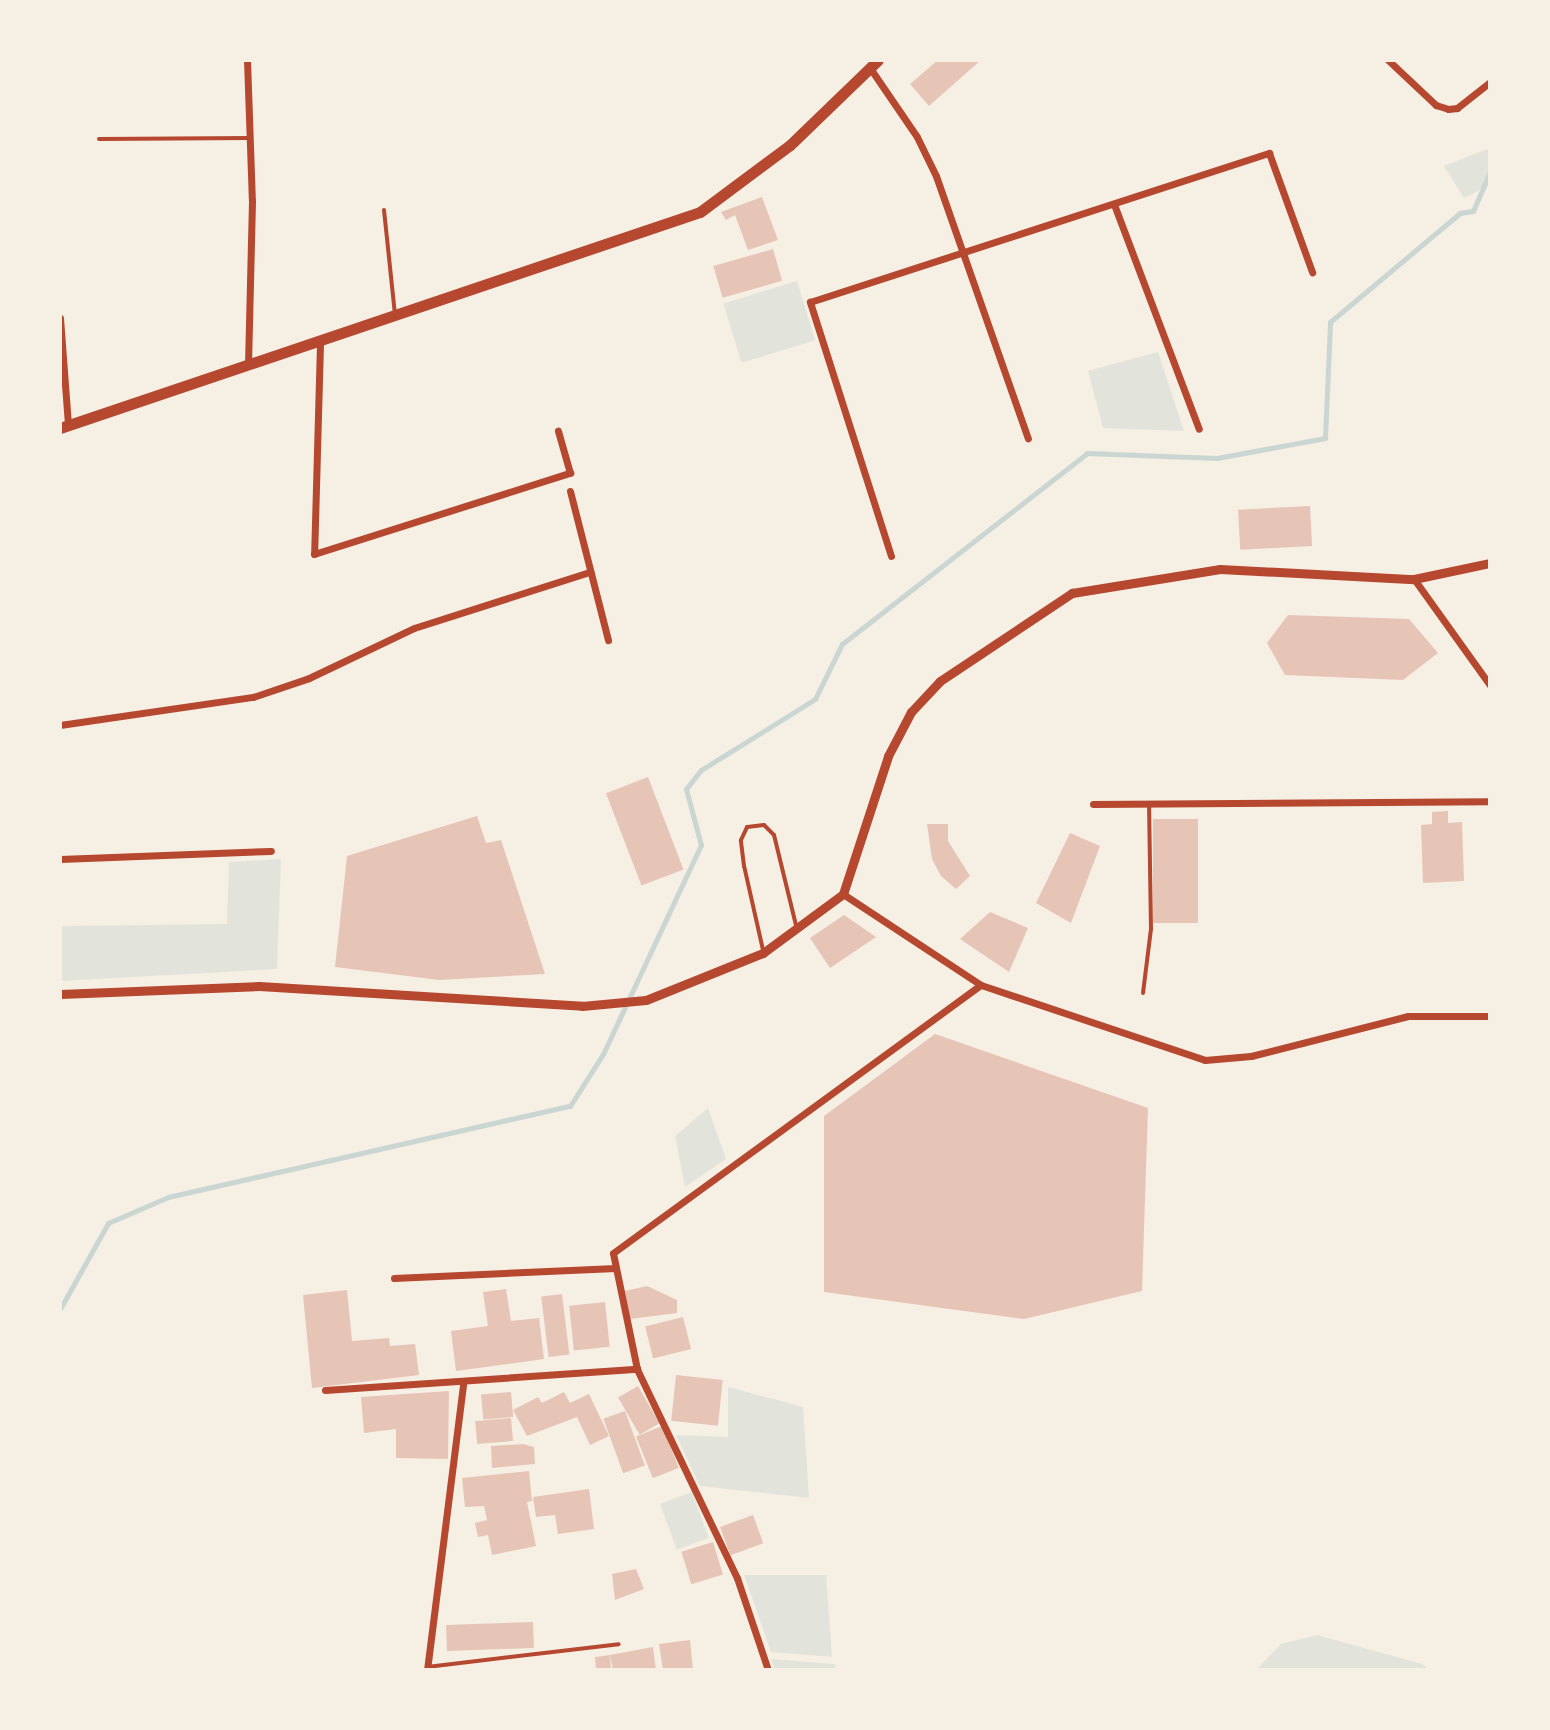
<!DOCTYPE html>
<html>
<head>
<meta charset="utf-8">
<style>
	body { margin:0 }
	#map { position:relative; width:1550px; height:1730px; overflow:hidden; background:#f6efe4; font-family:"Source Sans 3",sans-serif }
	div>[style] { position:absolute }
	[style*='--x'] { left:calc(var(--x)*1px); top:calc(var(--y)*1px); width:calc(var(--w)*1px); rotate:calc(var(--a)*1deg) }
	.green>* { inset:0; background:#e2e4dc; transform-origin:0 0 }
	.stream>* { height:5px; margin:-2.5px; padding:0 2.5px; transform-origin:2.5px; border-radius:2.5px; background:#c9d6d2 }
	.building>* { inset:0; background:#e6c5b7; transform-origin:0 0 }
	.service>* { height:4px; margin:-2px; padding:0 2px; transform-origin:2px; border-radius:2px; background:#b5482f }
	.minor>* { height:7px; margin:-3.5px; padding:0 3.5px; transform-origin:3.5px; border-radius:3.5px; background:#b5482f }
	.tertiary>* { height:9px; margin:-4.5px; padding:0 4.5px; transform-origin:4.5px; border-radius:4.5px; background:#b5482f }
	.secondary>* { height:11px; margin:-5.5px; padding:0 5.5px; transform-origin:5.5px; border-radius:5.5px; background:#b5482f }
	span { translate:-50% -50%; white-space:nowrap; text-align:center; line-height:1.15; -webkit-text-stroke:7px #f6efe4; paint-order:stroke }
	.frame { position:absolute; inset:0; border:62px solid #f6efe4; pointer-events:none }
</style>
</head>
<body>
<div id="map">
	<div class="green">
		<i style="clip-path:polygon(1490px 148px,1490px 185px,1464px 198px,1444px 166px)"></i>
		<i style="left:797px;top:281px;width:62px;height:77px;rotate:73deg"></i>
		<i style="clip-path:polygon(1158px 352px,1184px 431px,1103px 428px,1088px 371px)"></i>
		<i style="clip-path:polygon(281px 859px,277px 969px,60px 981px,60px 926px,227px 924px,229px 862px)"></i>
		<i style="clip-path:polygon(708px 1108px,726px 1159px,685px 1187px,675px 1136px)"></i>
		<i style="clip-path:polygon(728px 1387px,803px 1407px,809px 1498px,700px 1486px,676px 1435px,728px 1437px)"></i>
		<i style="left:692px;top:1492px;width:49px;height:34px;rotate:70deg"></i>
		<i style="clip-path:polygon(744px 1575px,826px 1575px,832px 1657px,771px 1652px)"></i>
		<i style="clip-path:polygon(1317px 1635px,1422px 1664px,1430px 1670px,1256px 1670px,1281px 1644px)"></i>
		<i style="clip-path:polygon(771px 1659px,835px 1664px,835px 1670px,775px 1670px)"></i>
	</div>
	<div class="stream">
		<i style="--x:60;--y:1309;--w:98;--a:-60.8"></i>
		<i style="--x:108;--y:1223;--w:65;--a:-23.4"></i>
		<i style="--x:168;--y:1197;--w:412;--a:-12.8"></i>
		<i style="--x:570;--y:1106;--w:62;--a:-57.6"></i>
		<i style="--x:603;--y:1054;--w:231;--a:-64.9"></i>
		<i style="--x:701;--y:845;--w:58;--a:-105"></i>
		<i style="--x:686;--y:789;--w:24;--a:-52"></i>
		<i style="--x:701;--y:770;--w:134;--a:-31.9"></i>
		<i style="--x:815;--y:699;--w:61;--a:-63.9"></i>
		<i style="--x:842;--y:644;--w:311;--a:-37.9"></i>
		<i style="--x:1087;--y:453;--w:130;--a:2.2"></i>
		<i style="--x:1217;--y:458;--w:110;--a:-10.5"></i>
		<i style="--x:1325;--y:438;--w:116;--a:-87.5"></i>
		<i style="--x:1330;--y:322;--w:170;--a:-40"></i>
		<i style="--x:1460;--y:213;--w:13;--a:-9"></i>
		<i style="--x:1473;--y:211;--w:43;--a:-66.4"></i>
	</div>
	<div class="building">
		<i style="clip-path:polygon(938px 60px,981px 60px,929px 106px,910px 84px)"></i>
		<i style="clip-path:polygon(762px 197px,778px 240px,748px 250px,735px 215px,726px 220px,721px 212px)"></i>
		<i style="left:773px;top:249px;width:33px;height:62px;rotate:74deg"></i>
		<i style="left:1310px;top:506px;width:40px;height:72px;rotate:87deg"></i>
		<i style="clip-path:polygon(1288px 615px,1409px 619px,1438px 653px,1403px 680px,1285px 675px,1267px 643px)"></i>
		<i style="left:648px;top:777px;width:99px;height:45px;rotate:69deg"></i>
		<i style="clip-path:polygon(1448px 811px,1448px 823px,1462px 822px,1464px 881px,1423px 883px,1421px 825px,1432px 824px,1432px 812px)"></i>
		<i style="clip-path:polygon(477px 816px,486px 843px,501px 840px,545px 974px,439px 980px,335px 967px,347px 856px)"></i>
		<i style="left:1153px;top:819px;width:45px;height:104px"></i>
		<i style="clip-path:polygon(927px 824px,948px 824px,948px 841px,970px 876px,956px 889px,941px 876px,932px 859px)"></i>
		<i style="clip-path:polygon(1070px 833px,1100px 846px,1071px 923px,1036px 903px)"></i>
		<i style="clip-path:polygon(990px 912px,1028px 928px,1009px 972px,960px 939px)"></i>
		<i style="clip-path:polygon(844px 915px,876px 937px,830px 968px,810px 938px)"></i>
		<i style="clip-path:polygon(935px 1034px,1148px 1108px,1142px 1291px,1024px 1319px,824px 1292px,824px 1116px)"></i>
		<i style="clip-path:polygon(647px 1286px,677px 1300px,677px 1313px,630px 1319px,625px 1291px)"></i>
		<i style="clip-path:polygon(506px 1289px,511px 1321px,539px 1318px,544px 1359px,456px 1371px,451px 1331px,488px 1326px,483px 1292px)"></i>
		<i style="clip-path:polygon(347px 1290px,352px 1341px,389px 1338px,390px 1346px,415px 1344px,419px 1375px,312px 1388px,303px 1295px)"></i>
		<i style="left:562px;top:1294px;width:61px;height:21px;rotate:83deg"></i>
		<i style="left:605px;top:1302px;width:45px;height:36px;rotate:84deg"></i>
		<i style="left:683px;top:1317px;width:33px;height:39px;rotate:76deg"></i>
		<i style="left:676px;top:1375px;width:47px;height:46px;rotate:6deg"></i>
		<i style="left:638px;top:1386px;width:43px;height:23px;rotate:60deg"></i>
		<i style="clip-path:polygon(449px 1391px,448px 1459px,396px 1458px,396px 1429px,364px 1433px,361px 1397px)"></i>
		<i style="left:511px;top:1392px;width:25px;height:30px;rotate:85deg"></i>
		<i style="clip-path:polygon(564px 1392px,570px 1403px,589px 1394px,609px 1436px,590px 1445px,577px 1417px,527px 1436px,513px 1410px,538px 1397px,542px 1403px)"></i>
		<i style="left:625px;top:1411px;width:58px;height:23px;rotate:70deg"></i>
		<i style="left:511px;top:1418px;width:23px;height:36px;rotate:85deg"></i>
		<i style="left:662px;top:1426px;width:45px;height:28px;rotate:68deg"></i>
		<i style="clip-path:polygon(523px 1444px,534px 1447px,535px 1464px,492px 1468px,491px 1446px)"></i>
		<i style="clip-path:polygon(529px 1471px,532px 1501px,527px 1502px,536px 1546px,492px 1555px,488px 1535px,478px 1537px,475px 1523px,487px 1520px,484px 1506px,465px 1507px,462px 1478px)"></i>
		<i style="clip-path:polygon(589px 1489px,594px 1529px,558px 1534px,555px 1515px,536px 1517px,533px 1497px)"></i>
		<i style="left:753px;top:1515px;width:30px;height:35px;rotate:70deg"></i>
		<i style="left:713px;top:1542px;width:34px;height:33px;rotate:73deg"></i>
		<i style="clip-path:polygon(636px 1569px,644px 1589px,615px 1600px,612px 1574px)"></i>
		<i style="left:533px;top:1622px;width:26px;height:87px;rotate:88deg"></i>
		<i style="clip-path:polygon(690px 1640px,693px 1670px,663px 1670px,659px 1644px)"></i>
		<i style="clip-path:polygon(653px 1647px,656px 1670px,613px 1670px,610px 1655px)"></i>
		<i style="clip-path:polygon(610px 1655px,611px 1670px,596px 1670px,595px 1657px)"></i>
	</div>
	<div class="service">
		<i style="--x:99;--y:139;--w:151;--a:-0.4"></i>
		<i style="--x:384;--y:210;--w:105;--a:84"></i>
		<i style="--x:763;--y:950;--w:86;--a:-102.7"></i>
		<i style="--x:744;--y:866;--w:26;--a:-97"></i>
		<i style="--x:741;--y:840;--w:14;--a:-65"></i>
		<i style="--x:747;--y:827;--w:17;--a:-7"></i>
		<i style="--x:764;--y:825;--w:14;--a:45"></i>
		<i style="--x:774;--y:835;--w:97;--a:76.3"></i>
		<i style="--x:1143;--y:993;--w:64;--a:-82.9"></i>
		<i style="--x:1151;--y:929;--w:125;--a:-90.9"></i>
		<i style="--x:427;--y:1667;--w:193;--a:-6.8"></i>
	</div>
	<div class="minor">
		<i style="--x:247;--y:60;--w:141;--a:88"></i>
		<i style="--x:252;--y:201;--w:165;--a:91.4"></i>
		<i style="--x:1388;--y:60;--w:66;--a:43.2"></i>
		<i style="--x:1436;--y:105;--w:13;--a:18"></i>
		<i style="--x:1448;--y:109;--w:9;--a:-6"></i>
		<i style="--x:1457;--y:108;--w:42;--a:-38.2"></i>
		<i style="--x:870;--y:68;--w:83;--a:55.7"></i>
		<i style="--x:917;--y:137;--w:43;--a:64"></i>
		<i style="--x:936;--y:176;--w:278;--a:70.7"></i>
		<i style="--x:1115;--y:207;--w:237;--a:69.3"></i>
		<i style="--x:60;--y:318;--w:107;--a:85.7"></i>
		<i style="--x:320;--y:344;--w:210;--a:91.6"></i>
		<i style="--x:314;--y:554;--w:269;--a:-17.6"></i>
		<i style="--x:570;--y:473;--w:44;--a:-105.9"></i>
		<i style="--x:570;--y:491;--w:154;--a:75.7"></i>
		<i style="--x:891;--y:556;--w:267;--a:-107.7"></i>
		<i style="--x:810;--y:302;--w:483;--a:-18"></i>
		<i style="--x:1269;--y:153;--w:127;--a:70.1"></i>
		<i style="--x:1414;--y:579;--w:130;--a:54.4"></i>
		<i style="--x:60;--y:725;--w:195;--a:-8.3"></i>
		<i style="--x:253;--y:697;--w:59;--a:-18.7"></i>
		<i style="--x:309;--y:678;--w:116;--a:-25.5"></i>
		<i style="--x:414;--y:628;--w:185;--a:-17.7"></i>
		<i style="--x:1093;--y:804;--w:397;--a:-0.4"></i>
		<i style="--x:60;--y:859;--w:211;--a:-2.2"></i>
		<i style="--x:843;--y:894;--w:165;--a:33.4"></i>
		<i style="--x:981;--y:985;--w:236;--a:18.5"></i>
		<i style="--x:1205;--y:1060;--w:46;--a:-5"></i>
		<i style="--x:1251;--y:1056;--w:162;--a:-14.3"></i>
		<i style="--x:1408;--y:1016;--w:82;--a:0"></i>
		<i style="--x:394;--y:1278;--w:222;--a:-2.6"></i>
		<i style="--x:325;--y:1390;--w:313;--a:-3.9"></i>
		<i style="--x:427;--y:1670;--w:288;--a:-82.8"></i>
		<i style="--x:768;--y:1670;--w:97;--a:-108.6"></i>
		<i style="--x:737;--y:1578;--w:232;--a:-115.6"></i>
		<i style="--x:637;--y:1369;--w:118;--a:-101.7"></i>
		<i style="--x:613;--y:1253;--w:455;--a:-36.1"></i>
	</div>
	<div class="tertiary">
		<i style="--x:60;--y:994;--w:199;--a:-2.3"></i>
		<i style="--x:259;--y:986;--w:324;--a:3.5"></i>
		<i style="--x:582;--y:1006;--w:64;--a:-5.4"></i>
		<i style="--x:646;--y:1000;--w:126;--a:-21.9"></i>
		<i style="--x:763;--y:953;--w:99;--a:-36.4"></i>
		<i style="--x:843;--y:894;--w:145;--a:-71.9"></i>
		<i style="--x:888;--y:756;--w:50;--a:-62.4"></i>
		<i style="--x:911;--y:712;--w:42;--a:-46.9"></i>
		<i style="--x:940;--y:681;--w:159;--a:-33.7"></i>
		<i style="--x:1072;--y:593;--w:150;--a:-9.2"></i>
		<i style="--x:1220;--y:569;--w:194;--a:3"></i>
		<i style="--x:1414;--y:579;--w:78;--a:-11.9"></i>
	</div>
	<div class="secondary">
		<i style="--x:60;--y:428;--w:675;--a:-18.65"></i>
		<i style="--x:700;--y:212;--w:112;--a:-36.7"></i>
		<i style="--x:790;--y:145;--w:122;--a:-44"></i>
	</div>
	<div class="frame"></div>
</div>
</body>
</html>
